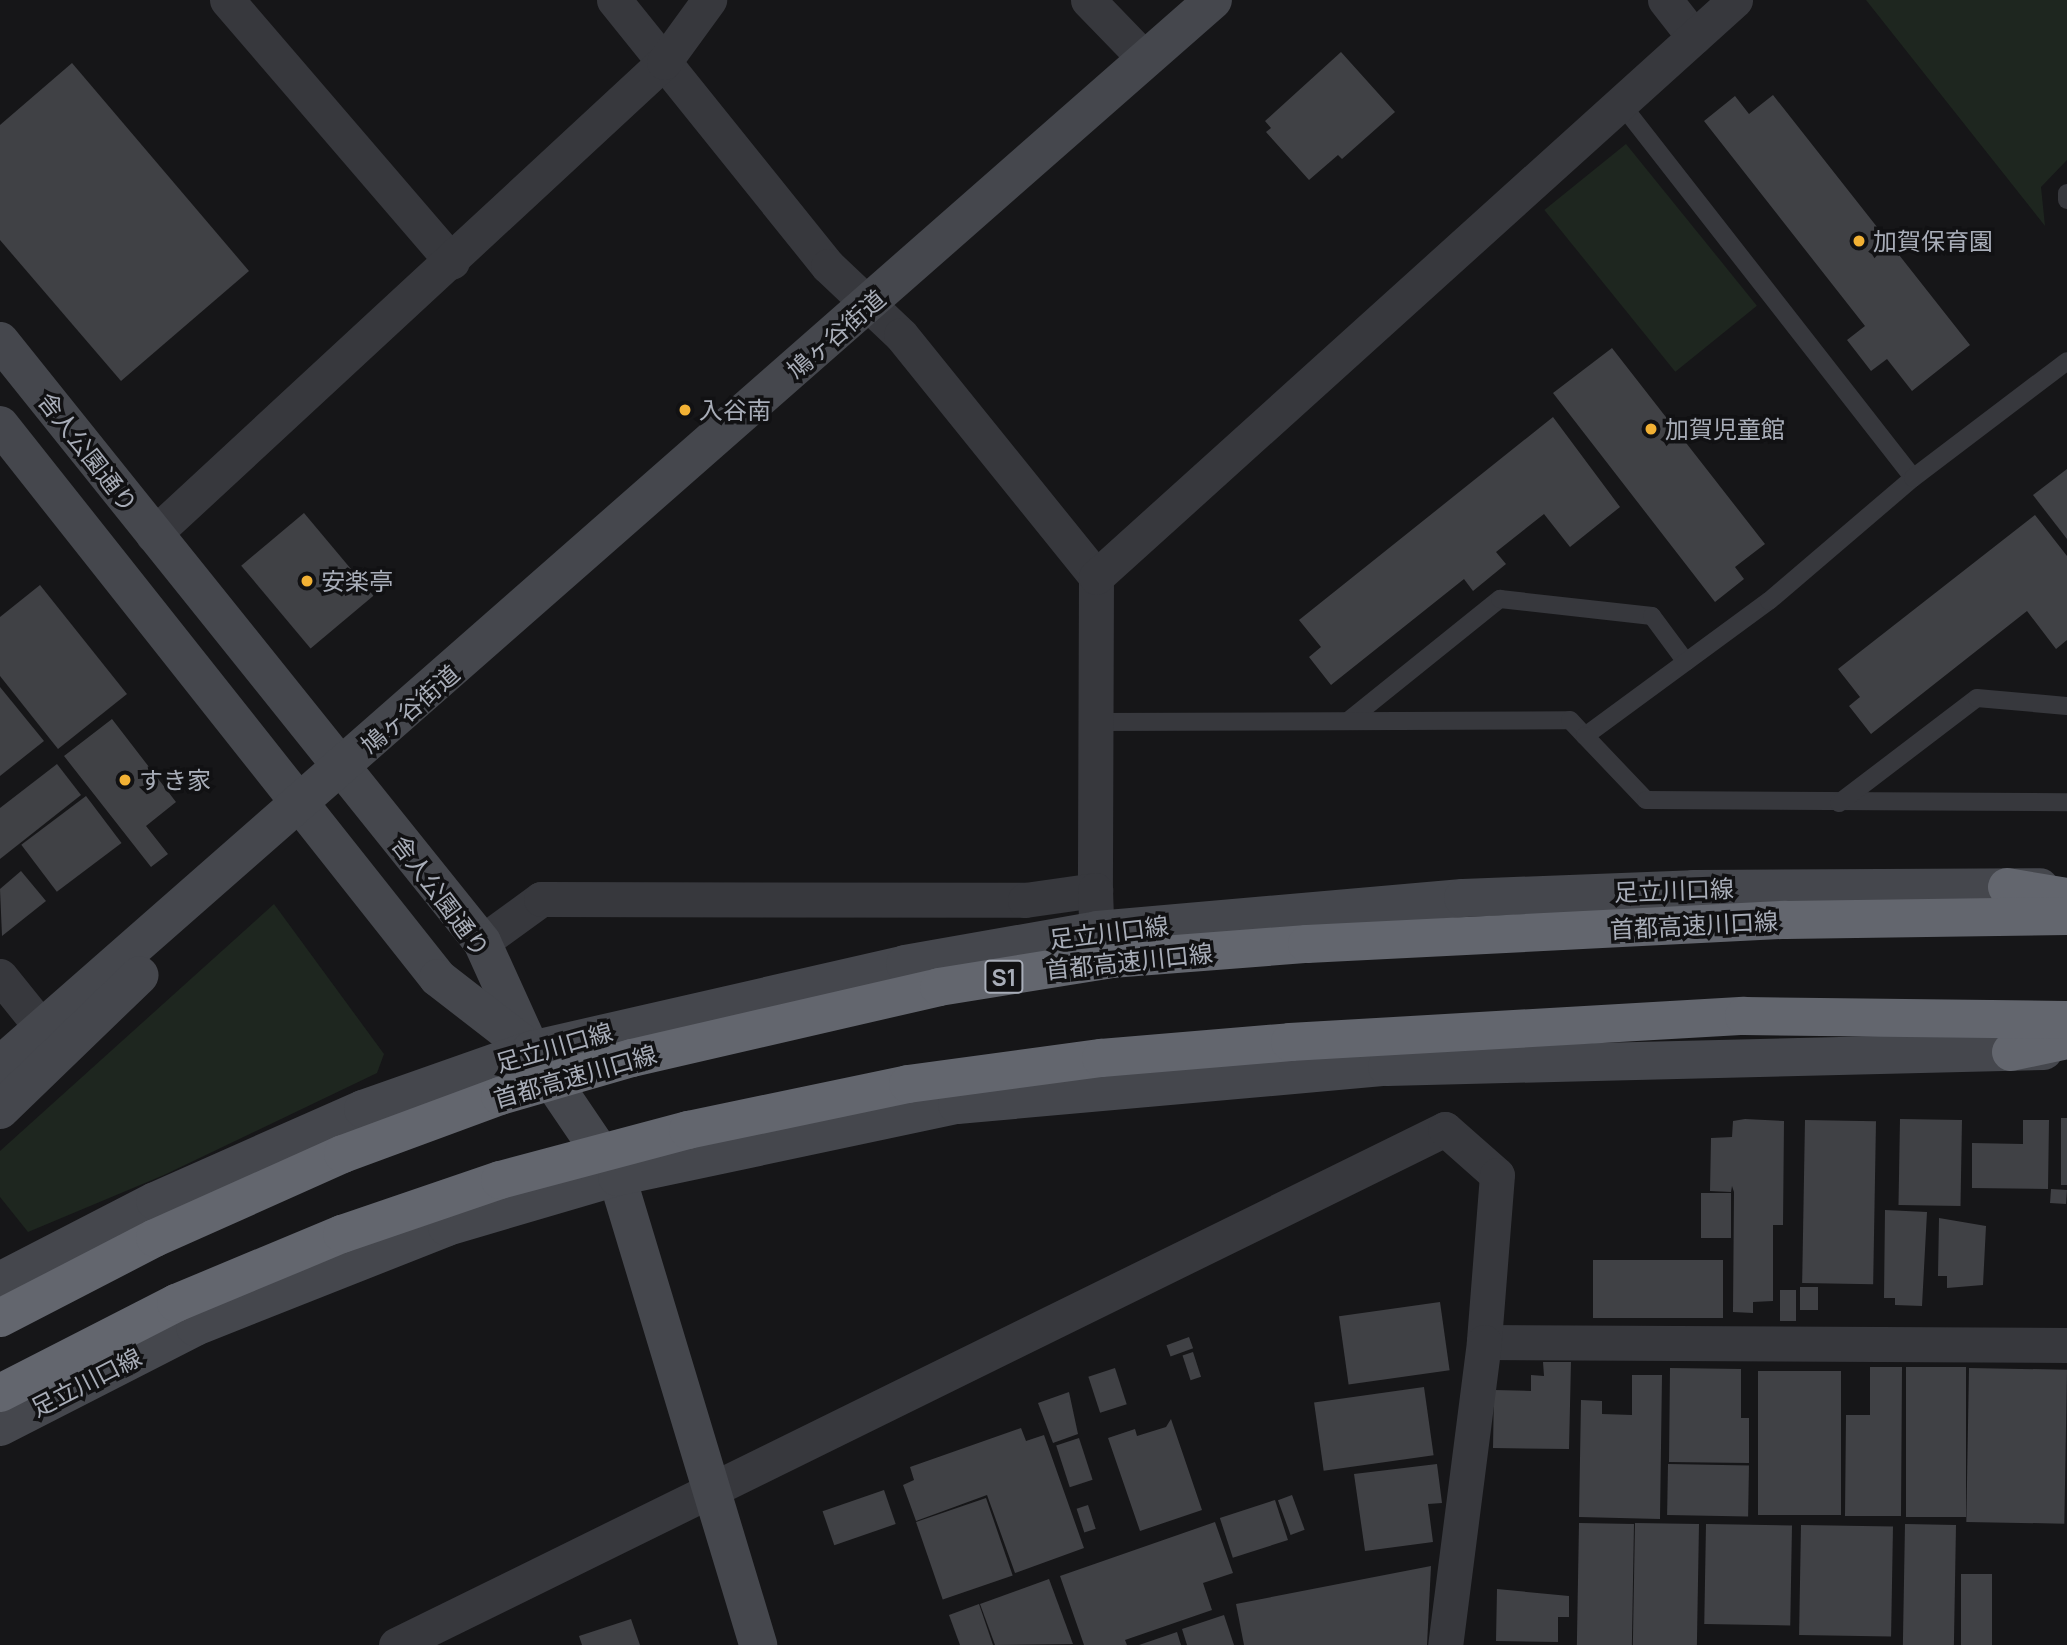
<!DOCTYPE html>
<html>
<head>
<meta charset="utf-8">
<style>
	body { margin:0 }
	#map { position:relative; width:2067px; height:1645px; overflow:hidden; background:#161618; font-family:Manrope,"Noto Sans JP",sans-serif }
	div>[style] { position:absolute }
	[style*='--x'] { left:calc(var(--x)*1px); top:calc(var(--y)*1px); width:calc(var(--w)*1px); rotate:calc(var(--a)*1deg) }
	.green>* { inset:0; background:#1e261f; transform-origin:0 0 }
	.building>* { inset:0; background:#404145; transform-origin:0 0 }
	.lane>* { height:18px; margin:-9px; padding:0 9px; transform-origin:9px; border-radius:9px; background:#37383d }
	.street>* { height:35px; margin:-17.5px; padding:0 17.5px; transform-origin:17.5px; border-radius:17.5px; background:#37383d }
	.secondary>* { height:38px; margin:-19px; padding:0 19px; transform-origin:19px; border-radius:19px; background:#45474d }
	.highway>* { height:38px; margin:-19px; padding:0 19px; transform-origin:19px; border-radius:19px; background:#63666e }
	.highway-bridge>* { height:38px; margin:-19px; padding:0 19px; transform-origin:19px; border-radius:19px; background:#63666e }
	.dots>* { width:19px; height:19px; translate:-50% -50%; box-sizing:border-box; border:4px solid #111113; border-radius:50% }
	span { translate:-50% -50%; white-space:nowrap; text-align:center; line-height:1.15; -webkit-text-stroke:7px #111113; paint-order:stroke }
	.shield-label span { padding:2px 5px; background:#111113; border:2px solid; border-radius:5px; -webkit-text-stroke-width:0 }
	.shield-label { font-size:23px; color:#a8adb8; font-weight:700 }
	.poi-label { font-size:24px; color:#a8adb8 }
	.left { translate:0 -50%; text-align:left }
	.street-label { font-size:24px; color:#a8adb8 }
</style>
</head>
<body>
<div id="map">
	<div class="green">
		<i style="clip-path:polygon(1866px 0,2067px 0,2067px 160px,2041px 187px,2045px 226px)"></i>
		<i style="left:1626px;top:144px;width:208px;height:105px;rotate:51deg"></i>
		<i style="clip-path:polygon(274px 904px,384px 1054px,377px 1073px,164px 1175px,28px 1232px,0 1197px,0 1151px)"></i>
	</div>
	<div class="building">
		<i style="clip-path:polygon(1341px 52px,1395px 112px,1342px 159px,1338px 155px,1309px 180px,1266px 132px,1271px 128px,1265px 121px)"></i>
		<i style="clip-path:polygon(72px 63px,249px 271px,121px 381px,0 240px,0 125px)"></i>
		<i style="clip-path:polygon(1773px 95px,1970px 345px,1912px 391px,1887px 359px,1871px 371px,1847px 340px,1865px 326px,1704px 121px,1735px 96px,1749px 114px)"></i>
		<i style="clip-path:polygon(1612px 348px,1765px 544px,1735px 567px,1744px 579px,1715px 602px,1553px 393px)"></i>
		<i style="clip-path:polygon(1553px 417px,1620px 507px,1570px 547px,1544px 514px,1496px 552px,1506px 564px,1473px 591px,1464px 579px,1331px 685px,1309px 657px,1321px 647px,1299px 620px)"></i>
		<i style="clip-path:polygon(2067px 469px,2067px 539px,2033px 495px)"></i>
		<i style="left:304px;top:513px;width:108px;height:82px;rotate:50deg"></i>
		<i style="clip-path:polygon(2035px 515px,2067px 556px,2067px 640px,2056px 649px,2027px 611px,1871px 734px,1849px 706px,1860px 697px,1838px 669px)"></i>
		<i style="clip-path:polygon(40px 585px,127px 694px,58px 749px,0 676px,0 617px)"></i>
		<i style="clip-path:polygon(0 687px,44px 741px,0 776px)"></i>
		<i style="clip-path:polygon(112px 719px,176px 802px,146px 826px,168px 854px,151px 867px,64px 756px)"></i>
		<i style="clip-path:polygon(57px 764px,81px 795px,0 859px,0 808px)"></i>
		<i style="left:86px;top:796px;width:59px;height:81px;rotate:53deg"></i>
		<i style="clip-path:polygon(21px 871px,46px 901px,2px 936px,0 889px)"></i>
		<i style="left:2061px;top:1118px;width:6px;height:67px"></i>
		<i style="clip-path:polygon(1745px 1119px,1784px 1121px,1783px 1225px,1773px 1225px,1773px 1301px,1753px 1302px,1753px 1313px,1733px 1312px,1734px 1192px,1732px 1186px,1731px 1192px,1710px 1191px,1711px 1138px,1732px 1137px,1733px 1121px)"></i>
		<i style="left:1900px;top:1119px;width:62px;height:86px;rotate:1deg"></i>
		<i style="left:1805px;top:1120px;width:71px;height:163px;rotate:1deg"></i>
		<i style="clip-path:polygon(2023px 1120px,2049px 1120px,2048px 1189px,1972px 1188px,1972px 1143px,2023px 1144px)"></i>
		<i style="left:2051px;top:1189px;width:16px;height:14px;rotate:4deg"></i>
		<i style="left:1701px;top:1193px;width:30px;height:45px"></i>
		<i style="clip-path:polygon(1885px 1210px,1927px 1212px,1922px 1306px,1895px 1305px,1895px 1298px,1884px 1298px)"></i>
		<i style="clip-path:polygon(1939px 1218px,1986px 1226px,1983px 1285px,1947px 1288px,1947px 1276px,1938px 1276px)"></i>
		<i style="left:1593px;top:1260px;width:130px;height:58px"></i>
		<i style="left:1818px;top:1287px;width:23px;height:18px;rotate:90deg"></i>
		<i style="left:1780px;top:1290px;width:16px;height:31px"></i>
		<i style="left:1440px;top:1302px;width:69px;height:102px;rotate:82deg"></i>
		<i style="left:1189px;top:1337px;width:12px;height:24px;rotate:70deg"></i>
		<i style="left:1193px;top:1352px;width:26px;height:11px;rotate:72deg"></i>
		<i style="clip-path:polygon(1543px 1362px,1571px 1362px,1569px 1449px,1493px 1448px,1494px 1390px,1531px 1391px,1531px 1375px,1544px 1376px)"></i>
		<i style="clip-path:polygon(1870px 1367px,1902px 1367px,1901px 1516px,1845px 1516px,1846px 1415px,1870px 1415px)"></i>
		<i style="left:1906px;top:1367px;width:60px;height:150px"></i>
		<i style="left:1115px;top:1368px;width:38px;height:28px;rotate:72deg"></i>
		<i style="clip-path:polygon(1670px 1368px,1741px 1369px,1741px 1418px,1749px 1418px,1749px 1463px,1669px 1462px)"></i>
		<i style="left:1969px;top:1368px;width:98px;height:154px;rotate:1deg"></i>
		<i style="left:1758px;top:1371px;width:83px;height:144px"></i>
		<i style="clip-path:polygon(1632px 1375px,1662px 1375px,1660px 1519px,1579px 1517px,1581px 1400px,1602px 1401px,1602px 1414px,1632px 1415px)"></i>
		<i style="left:1424px;top:1387px;width:69px;height:111px;rotate:82deg"></i>
		<i style="clip-path:polygon(1069px 1392px,1078px 1434px,1053px 1443px,1038px 1403px)"></i>
		<i style="clip-path:polygon(1171px 1419px,1202px 1510px,1140px 1531px,1108px 1438px,1135px 1429px,1137px 1436px,1166px 1427px)"></i>
		<i style="clip-path:polygon(1021px 1428px,1026px 1441px,1044px 1435px,1084px 1548px,1015px 1573px,987px 1495px,916px 1521px,903px 1485px,914px 1480px,910px 1467px)"></i>
		<i style="left:1079px;top:1438px;width:44px;height:24px;rotate:72deg"></i>
		<i style="clip-path:polygon(1437px 1464px,1442px 1503px,1428px 1504px,1433px 1542px,1365px 1551px,1354px 1474px)"></i>
		<i style="left:1668px;top:1464px;width:81px;height:51px;rotate:1deg"></i>
		<i style="left:884px;top:1490px;width:36px;height:65px;rotate:71deg"></i>
		<i style="left:1292px;top:1495px;width:37px;height:15px;rotate:70deg"></i>
		<i style="left:986px;top:1498px;width:82px;height:74px;rotate:71deg"></i>
		<i style="left:1275px;top:1500px;width:42px;height:58px;rotate:72deg"></i>
		<i style="left:1088px;top:1505px;width:25px;height:12px;rotate:72deg"></i>
		<i style="clip-path:polygon(1215px 1522px,1233px 1573px,1203px 1583px,1212px 1610px,1125px 1640px,1127px 1645px,1084px 1645px,1060px 1576px)"></i>
		<i style="left:1579px;top:1523px;width:55px;height:122px;rotate:1deg"></i>
		<i style="left:1635px;top:1523px;width:64px;height:122px;rotate:1deg"></i>
		<i style="left:1706px;top:1524px;width:86px;height:100px;rotate:1deg"></i>
		<i style="left:1905px;top:1524px;width:51px;height:121px;rotate:1deg"></i>
		<i style="left:1801px;top:1525px;width:92px;height:110px;rotate:1deg"></i>
		<i style="clip-path:polygon(1431px 1566px,1427px 1645px,1244px 1645px,1236px 1604px)"></i>
		<i style="left:1961px;top:1574px;width:31px;height:71px"></i>
		<i style="clip-path:polygon(1049px 1579px,1073px 1644px,995px 1645px,980px 1604px)"></i>
		<i style="clip-path:polygon(1497px 1589px,1569px 1596px,1569px 1617px,1558px 1617px,1558px 1642px,1496px 1641px)"></i>
		<i style="clip-path:polygon(979px 1604px,993px 1645px,960px 1645px,949px 1615px)"></i>
		<i style="clip-path:polygon(1224px 1615px,1234px 1645px,1187px 1645px,1182px 1629px)"></i>
		<i style="clip-path:polygon(631px 1619px,640px 1645px,582px 1645px,579px 1636px)"></i>
		<i style="clip-path:polygon(1177px 1632px,1181px 1645px,1139px 1645px)"></i>
	</div>
	<div class="lane">
		<i style="--x:1622;--y:105;--w:473;--a:52"></i>
		<i style="--x:2067;--y:193;--w:7;--a:90"></i>
		<i style="--x:1348;--y:721;--w:195;--a:-38.8"></i>
		<i style="--x:1500;--y:599;--w:153;--a:6.4"></i>
		<i style="--x:1652;--y:616;--w:57;--a:53.5"></i>
		<i style="--x:1095;--y:722;--w:475;--a:-0.2"></i>
		<i style="--x:1570;--y:720;--w:22;--a:47"></i>
		<i style="--x:1585;--y:736;--w:228;--a:-36.3"></i>
		<i style="--x:1769;--y:601;--w:189;--a:-40.5"></i>
		<i style="--x:1913;--y:478;--w:193;--a:-37.2"></i>
		<i style="--x:1585;--y:736;--w:88;--a:46.4"></i>
		<i style="--x:1646;--y:800;--w:421;--a:0.3"></i>
		<i style="--x:1839;--y:803;--w:173;--a:-37.3"></i>
		<i style="--x:1977;--y:698;--w:90;--a:5.1"></i>
	</div>
	<div class="street">
		<i style="--x:227;--y:0;--w:345;--a:49.3"></i>
		<i style="--x:614;--y:0;--w:341;--a:51.2"></i>
		<i style="--x:828;--y:266;--w:100;--a:43.4"></i>
		<i style="--x:901;--y:335;--w:311;--a:51.1"></i>
		<i style="--x:1096;--y:577;--w:313;--a:90.2"></i>
		<i style="--x:1088;--y:0;--w:83;--a:46"></i>
		<i style="--x:1665;--y:0;--w:47;--a:51.9"></i>
		<i style="--x:153;--y:535;--w:696;--a:-42.79"></i>
		<i style="--x:664;--y:62;--w:77;--a:-54"></i>
		<i style="--x:1096;--y:577;--w:861;--a:-42.08"></i>
		<i style="--x:482;--y:942;--w:73;--a:-36.1"></i>
		<i style="--x:541;--y:899;--w:484;--a:0.1"></i>
		<i style="--x:1025;--y:900;--w:71;--a:-8.1"></i>
		<i style="--x:1095;--y:890;--w:24;--a:88"></i>
		<i style="--x:0;--y:976;--w:67;--a:51.1"></i>
		<i style="--x:1484;--y:1342;--w:583;--a:0.29"></i>
		<i style="--x:396;--y:1645;--w:1169;--a:-26.19"></i>
		<i style="--x:1445;--y:1129;--w:69;--a:41.5"></i>
		<i style="--x:1497;--y:1175;--w:168;--a:94.5"></i>
		<i style="--x:1484;--y:1342;--w:305;--a:97.3"></i>
	</div>
	<div class="secondary">
		<i style="--x:0;--y:341;--w:770;--a:51.27"></i>
		<i style="--x:482;--y:942;--w:119;--a:65.6"></i>
		<i style="--x:531;--y:1050;--w:153;--a:55.9"></i>
		<i style="--x:617;--y:1177;--w:489;--a:73.2"></i>
		<i style="--x:0;--y:425;--w:705;--a:51.62"></i>
		<i style="--x:438;--y:978;--w:111;--a:37.7"></i>
		<i style="--x:0;--y:1065;--w:1614;--a:-41.28"></i>
		<i style="--x:0;--y:1110;--w:194;--a:-44"></i>
		<i style="--x:0;--y:1281;--w:174;--a:-27.3"></i>
		<i style="--x:155;--y:1201;--w:227;--a:-23.9"></i>
		<i style="--x:363;--y:1109;--w:178;--a:-19.4"></i>
		<i style="--x:531;--y:1050;--w:384;--a:-12.9"></i>
		<i style="--x:905;--y:964;--w:195;--a:-10"></i>
		<i style="--x:1097;--y:930;--w:367;--a:-5"></i>
		<i style="--x:1463;--y:898;--w:230;--a:-2.2"></i>
		<i style="--x:1693;--y:889;--w:347;--a:-0.3"></i>
		<i style="--x:0;--y:1427;--w:219;--a:-27.1"></i>
		<i style="--x:195;--y:1327;--w:271;--a:-21.6"></i>
		<i style="--x:447;--y:1227;--w:177;--a:-16.4"></i>
		<i style="--x:617;--y:1177;--w:348;--a:-12"></i>
		<i style="--x:957;--y:1105;--w:432;--a:-5.1"></i>
		<i style="--x:1387;--y:1067;--w:657;--a:-1.4"></i>
	</div>
	<div class="highway">
		<i style="--x:2007;--y:887;--w:61;--a:9.5"></i>
		<i style="--x:2011;--y:1052;--w:57;--a:-12.1"></i>
	</div>
	<div class="highway-bridge">
		<i style="--x:0;--y:1318;--w:174;--a:-27.3"></i>
		<i style="--x:155;--y:1238;--w:206;--a:-24.1"></i>
		<i style="--x:343;--y:1154;--w:167;--a:-20.3"></i>
		<i style="--x:500;--y:1096;--w:137;--a:-16.1"></i>
		<i style="--x:632;--y:1058;--w:315;--a:-13"></i>
		<i style="--x:939;--y:987;--w:174;--a:-9.2"></i>
		<i style="--x:1111;--y:959;--w:197;--a:-4.4"></i>
		<i style="--x:1307;--y:944;--w:479;--a:-2.9"></i>
		<i style="--x:1785;--y:920;--w:282;--a:-0.8"></i>
		<i style="--x:0;--y:1393;--w:198;--a:-27.1"></i>
		<i style="--x:176;--y:1303;--w:180;--a:-22.6"></i>
		<i style="--x:342;--y:1234;--w:167;--a:-18.9"></i>
		<i style="--x:500;--y:1180;--w:195;--a:-14.9"></i>
		<i style="--x:688;--y:1130;--w:225;--a:-11.8"></i>
		<i style="--x:908;--y:1084;--w:195;--a:-7.7"></i>
		<i style="--x:1101;--y:1058;--w:190;--a:-4.8"></i>
		<i style="--x:1290;--y:1042;--w:455;--a:-3.3"></i>
		<i style="--x:1744;--y:1016;--w:323;--a:0.7"></i>
	</div>
	<div class="dots">
		<i style="left:1859px;top:241px;background:#f2b134"></i>
		<i style="left:685px;top:410px;background:#f2b134"></i>
		<i style="left:1651px;top:429px;background:#f2b134"></i>
		<i style="left:307px;top:581px;background:#f2b134"></i>
		<i style="left:125px;top:780px;background:#f2b134"></i>
	</div>
	<div class="shield-label">
		<span style="left:1004px;top:977px">S1</span>
	</div>
	<div class="poi-label">
		<span class="left" style="left:1873px;top:241px">加賀保育園</span>
		<span class="left" style="left:699px;top:410px">入谷南</span>
		<span class="left" style="left:1665px;top:429px">加賀児童館</span>
		<span class="left" style="left:321px;top:581px">安楽亭</span>
		<span class="left" style="left:139px;top:780px">すき家</span>
	</div>
	<div class="street-label">
		<span style="left:836px;top:334px;rotate:-41deg">鳩ヶ谷街道</span>
		<span style="left:88px;top:452px;rotate:52deg">舎人公園通り</span>
		<span style="left:410px;top:709px;rotate:-41deg">鳩ヶ谷街道</span>
		<span style="left:1674px;top:890px;rotate:-2deg">足立川口線</span>
		<span style="left:441px;top:896px;rotate:53deg">舎人公園通り</span>
		<span style="left:1694px;top:925px;rotate:-3deg">首都高速川口線</span>
		<span style="left:1109px;top:932px;rotate:-7deg">足立川口線</span>
		<span style="left:1129px;top:961px;rotate:-6deg">首都高速川口線</span>
		<span style="left:554px;top:1047px;rotate:-16deg">足立川口線</span>
		<span style="left:575px;top:1076px;rotate:-16deg">首都高速川口線</span>
		<span style="left:86px;top:1382px;rotate:-27deg">足立川口線</span>
	</div>
</div>
</body>
</html>
